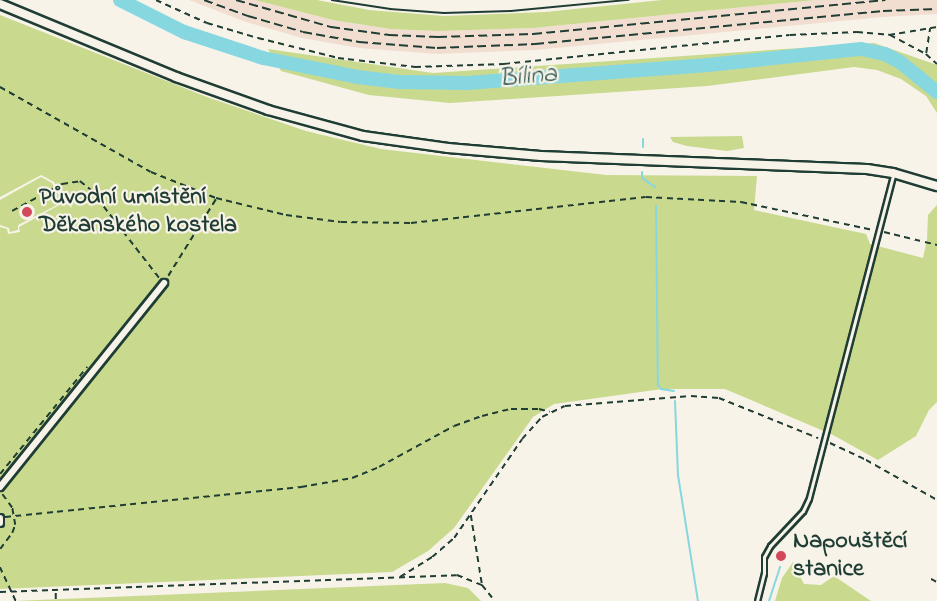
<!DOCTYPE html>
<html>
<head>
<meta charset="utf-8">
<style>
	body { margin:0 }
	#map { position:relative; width:937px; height:601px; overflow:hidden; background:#f7f3e8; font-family:"Indie Flower",sans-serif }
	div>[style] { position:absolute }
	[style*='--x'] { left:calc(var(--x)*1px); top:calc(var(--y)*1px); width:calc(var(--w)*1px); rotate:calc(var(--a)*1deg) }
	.built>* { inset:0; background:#f1ded0 }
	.green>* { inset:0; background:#c9d98d }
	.stream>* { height:2px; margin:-1px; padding:0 1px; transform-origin:1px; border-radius:1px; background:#87d7e1 }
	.river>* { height:14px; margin:-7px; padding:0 7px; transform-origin:7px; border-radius:7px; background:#87d7e1 }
	.path>* { height:1.5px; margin-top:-0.75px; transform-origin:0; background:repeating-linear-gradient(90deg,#1f3d34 0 6px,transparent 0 10.5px) }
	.roads { filter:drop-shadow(2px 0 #1f3d34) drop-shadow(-2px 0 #1f3d34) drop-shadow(0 2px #1f3d34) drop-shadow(0 -2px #1f3d34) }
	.service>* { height:3px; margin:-1.5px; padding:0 1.5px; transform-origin:1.5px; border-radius:1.5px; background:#f7f3e8 }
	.minor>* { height:6px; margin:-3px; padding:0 3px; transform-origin:3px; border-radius:3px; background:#f7f3e8 }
	.tertiary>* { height:8px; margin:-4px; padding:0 4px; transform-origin:4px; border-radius:4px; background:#f7f3e8 }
	.tram>* { height:1.5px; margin:-0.75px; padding:0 0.75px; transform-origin:0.75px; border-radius:0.75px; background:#1f3d34 }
	.rail>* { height:2px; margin-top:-1px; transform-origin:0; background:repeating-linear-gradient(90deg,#1f3d34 0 9px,transparent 0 13.5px) }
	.dots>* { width:16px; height:16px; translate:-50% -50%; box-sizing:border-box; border:3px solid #f7f3e8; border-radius:50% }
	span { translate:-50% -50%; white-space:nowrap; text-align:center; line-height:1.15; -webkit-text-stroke:4.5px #f7f3e8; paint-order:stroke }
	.poi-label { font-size:24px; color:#1f3d34; font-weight:700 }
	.left { translate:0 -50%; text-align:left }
	.water-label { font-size:26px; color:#345c57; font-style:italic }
</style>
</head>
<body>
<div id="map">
	<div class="built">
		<i style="clip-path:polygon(189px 0,255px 0,333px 20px,390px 29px,438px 31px,533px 28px,815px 0,937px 0,937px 14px,882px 17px,535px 50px,437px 54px,359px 48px,302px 38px,246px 22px)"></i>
	</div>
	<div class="green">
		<i style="clip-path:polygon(255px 0,317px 0,369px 10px,444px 16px,546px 12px,662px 0,815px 0,533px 28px,438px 31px,390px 29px,333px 20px)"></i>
		<i style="clip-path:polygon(0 15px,207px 97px,306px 131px,381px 149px,606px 175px,757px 176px,754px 210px,866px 234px,870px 244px,923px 258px,927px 240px,928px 215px,937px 205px,937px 402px,929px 410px,916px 436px,878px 460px,833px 435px,725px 389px,662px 389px,554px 404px,533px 417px,454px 528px,428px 551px,392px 572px,0 589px,0 227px,7px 229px,8px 234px,20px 232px,19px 227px,65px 202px,54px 182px,41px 175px,0 197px)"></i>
		<i style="clip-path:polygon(874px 43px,937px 65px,937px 113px,926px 96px,901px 79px,877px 70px,854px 67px,707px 86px,450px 103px,369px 95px,281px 71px,268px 49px,433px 73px)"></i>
		<i style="clip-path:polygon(742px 136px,744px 148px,727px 151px,687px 146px,673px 142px,670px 137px)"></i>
		<i style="clip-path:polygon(41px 177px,52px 183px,63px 202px,18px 225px,18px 230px,10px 232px,9px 228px,0 225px,0 200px)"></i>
		<i style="clip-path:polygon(793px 562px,804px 584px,821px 585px,834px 576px,871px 601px,775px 601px,782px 578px)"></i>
		<i style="clip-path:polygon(445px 583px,468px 588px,481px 601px,14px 601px)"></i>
	</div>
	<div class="stream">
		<i style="--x:643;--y:147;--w:8;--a:-90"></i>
		<i style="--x:642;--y:172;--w:6;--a:90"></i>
		<i style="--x:642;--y:178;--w:16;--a:35"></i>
		<i style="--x:656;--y:206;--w:179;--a:89.4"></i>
		<i style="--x:658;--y:385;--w:5;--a:53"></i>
		<i style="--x:661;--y:389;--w:13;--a:9"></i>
		<i style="--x:675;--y:401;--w:74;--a:87.7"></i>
		<i style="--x:678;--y:475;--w:128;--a:81"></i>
		<i style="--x:769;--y:601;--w:36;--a:-72"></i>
	</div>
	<div class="river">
		<i style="--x:120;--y:0;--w:72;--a:26.6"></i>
		<i style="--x:184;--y:32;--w:83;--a:18.2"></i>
		<i style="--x:263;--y:58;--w:96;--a:11.4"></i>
		<i style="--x:357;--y:77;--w:43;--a:6.6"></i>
		<i style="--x:400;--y:82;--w:68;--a:0.8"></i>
		<i style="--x:468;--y:83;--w:241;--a:-4.3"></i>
		<i style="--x:708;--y:65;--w:154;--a:-6"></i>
		<i style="--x:861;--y:49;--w:25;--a:12"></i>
		<i style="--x:885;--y:54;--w:17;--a:28"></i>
		<i style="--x:900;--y:62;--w:48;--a:39"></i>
	</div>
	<div class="path">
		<i style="--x:156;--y:0;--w:56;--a:24.3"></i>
		<i style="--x:207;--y:23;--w:53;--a:16.4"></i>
		<i style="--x:258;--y:38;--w:82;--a:14"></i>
		<i style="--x:338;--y:58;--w:78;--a:6.7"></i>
		<i style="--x:415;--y:67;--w:89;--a:-1.9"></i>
		<i style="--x:504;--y:64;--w:287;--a:-5.8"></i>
		<i style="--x:790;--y:35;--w:67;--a:-2.6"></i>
		<i style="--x:857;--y:32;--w:32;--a:5"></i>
		<i style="--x:889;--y:35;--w:49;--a:-9.5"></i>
		<i style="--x:890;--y:35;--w:41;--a:27.8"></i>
		<i style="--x:926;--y:54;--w:15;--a:42"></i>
		<i style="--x:926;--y:53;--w:25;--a:-81"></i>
		<i style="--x:0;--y:87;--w:173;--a:29.4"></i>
		<i style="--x:151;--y:172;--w:70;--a:21.8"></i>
		<i style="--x:216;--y:198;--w:72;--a:13.7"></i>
		<i style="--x:286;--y:215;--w:55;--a:7.3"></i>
		<i style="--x:341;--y:222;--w:70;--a:0.8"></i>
		<i style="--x:411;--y:223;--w:236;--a:-6.3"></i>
		<i style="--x:646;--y:197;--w:95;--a:3"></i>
		<i style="--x:741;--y:202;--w:135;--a:12"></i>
		<i style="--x:12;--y:211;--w:57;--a:-28.4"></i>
		<i style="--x:62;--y:184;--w:18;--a:-9"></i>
		<i style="--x:80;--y:181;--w:14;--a:39"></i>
		<i style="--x:91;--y:190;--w:113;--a:52.2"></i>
		<i style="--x:884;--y:232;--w:55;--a:13.8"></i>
		<i style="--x:168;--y:276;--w:91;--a:-58.1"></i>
		<i style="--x:830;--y:443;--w:40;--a:25"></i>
		<i style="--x:866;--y:460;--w:81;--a:29.4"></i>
		<i style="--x:0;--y:474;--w:138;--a:-50.9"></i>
		<i style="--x:471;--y:515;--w:70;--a:80.9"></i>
		<i style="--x:5;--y:517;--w:298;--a:-5.8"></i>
		<i style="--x:301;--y:487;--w:52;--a:-10"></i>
		<i style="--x:352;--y:478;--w:29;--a:-22"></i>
		<i style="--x:379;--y:467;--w:85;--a:-28.7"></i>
		<i style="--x:454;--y:426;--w:30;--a:-20"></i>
		<i style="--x:482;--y:416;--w:30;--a:-14"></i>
		<i style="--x:511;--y:409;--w:28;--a:0"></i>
		<i style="--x:539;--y:409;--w:11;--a:15"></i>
		<i style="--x:0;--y:549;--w:20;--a:-53"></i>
		<i style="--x:12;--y:533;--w:9;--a:-69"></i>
		<i style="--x:15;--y:525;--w:17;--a:-100"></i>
		<i style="--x:12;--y:508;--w:19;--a:-126"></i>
		<i style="--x:0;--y:567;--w:38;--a:65"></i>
		<i style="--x:400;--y:577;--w:38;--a:-32"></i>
		<i style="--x:432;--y:557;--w:29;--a:-41"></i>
		<i style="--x:454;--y:538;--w:120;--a:-55.5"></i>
		<i style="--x:522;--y:439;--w:30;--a:-48"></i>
		<i style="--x:542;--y:417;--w:25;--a:-26"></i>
		<i style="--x:565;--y:406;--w:126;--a:-4.5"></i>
		<i style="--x:691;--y:396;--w:28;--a:4"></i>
		<i style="--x:719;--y:398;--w:107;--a:22"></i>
		<i style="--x:931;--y:579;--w:7;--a:27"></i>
		<i style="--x:0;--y:592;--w:457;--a:-2.1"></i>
		<i style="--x:457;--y:575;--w:27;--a:22"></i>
		<i style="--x:482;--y:585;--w:21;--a:51"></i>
		<i style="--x:56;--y:593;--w:8;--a:90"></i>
	</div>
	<div class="roads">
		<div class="service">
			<i style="--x:757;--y:601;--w:29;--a:-76"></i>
			<i style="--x:764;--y:573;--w:16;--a:-90"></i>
			<i style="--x:764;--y:557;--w:13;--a:-61"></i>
			<i style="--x:770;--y:546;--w:48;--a:-46.7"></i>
			<i style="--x:803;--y:511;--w:14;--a:-65"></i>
			<i style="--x:809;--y:498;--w:334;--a:-75.4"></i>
		</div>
		<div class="minor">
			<i style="--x:0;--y:487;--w:262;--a:-51.2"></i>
			<i style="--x:0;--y:518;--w:5;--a:90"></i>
		</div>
		<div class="tertiary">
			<i style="--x:0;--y:4;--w:191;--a:22.5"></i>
			<i style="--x:176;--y:77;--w:98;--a:19.7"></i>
			<i style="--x:268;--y:110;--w:98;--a:15.3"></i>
			<i style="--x:363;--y:136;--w:86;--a:8"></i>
			<i style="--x:448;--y:148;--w:93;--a:4.9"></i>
			<i style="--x:541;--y:156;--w:326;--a:2.3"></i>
			<i style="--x:867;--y:169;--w:26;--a:9"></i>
			<i style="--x:893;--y:173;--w:46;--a:16.5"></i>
		</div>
	</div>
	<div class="tram">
		<i style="--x:332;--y:0;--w:59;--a:8.8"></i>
		<i style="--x:390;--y:9;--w:54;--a:4.2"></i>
		<i style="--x:444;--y:13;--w:67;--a:-1.7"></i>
		<i style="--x:511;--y:11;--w:118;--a:-5.4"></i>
	</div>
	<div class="rail">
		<i style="--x:204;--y:0;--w:47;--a:20"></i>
		<i style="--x:248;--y:16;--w:57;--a:16.2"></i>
		<i style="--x:303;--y:32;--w:57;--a:10.1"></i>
		<i style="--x:359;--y:42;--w:78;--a:4.4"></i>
		<i style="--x:437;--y:48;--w:98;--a:-2.3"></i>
		<i style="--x:535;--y:44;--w:350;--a:-5.4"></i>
		<i style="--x:883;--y:11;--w:54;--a:-2.1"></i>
		<i style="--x:236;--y:0;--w:99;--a:15.9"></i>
		<i style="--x:331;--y:27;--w:59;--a:7.9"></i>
		<i style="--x:389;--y:35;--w:49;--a:2.3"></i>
		<i style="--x:438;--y:37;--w:95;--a:-1.8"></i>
		<i style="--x:533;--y:34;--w:354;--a:-5.5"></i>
	</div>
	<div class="dots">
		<i style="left:27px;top:212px;background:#d1495b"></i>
		<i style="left:781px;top:556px;background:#d1495b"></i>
	</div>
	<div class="poi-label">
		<span class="left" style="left:39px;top:212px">Původní umístění<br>Děkanského kostela</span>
		<span class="left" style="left:793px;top:556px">Napouštěcí<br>stanice</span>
	</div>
	<div class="water-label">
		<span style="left:528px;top:78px;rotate:-5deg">Bílina</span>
	</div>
</div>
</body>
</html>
